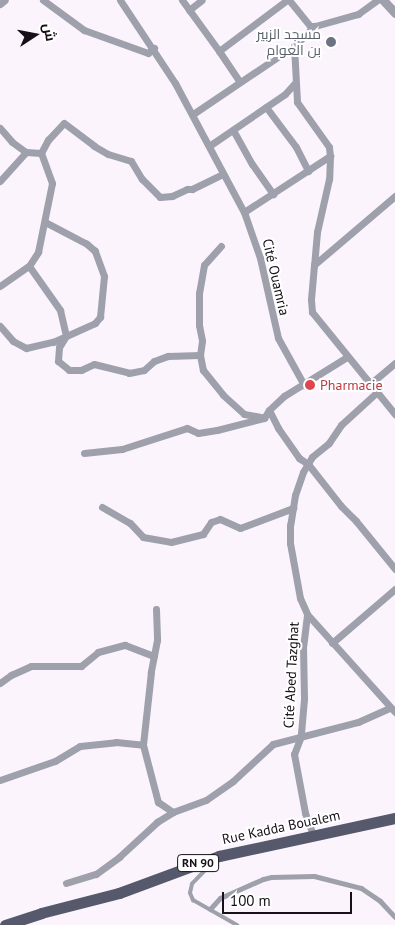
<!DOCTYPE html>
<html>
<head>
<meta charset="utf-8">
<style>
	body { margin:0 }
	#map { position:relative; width:395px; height:925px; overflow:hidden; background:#fcf4fd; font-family:"PT Sans",Cairo,sans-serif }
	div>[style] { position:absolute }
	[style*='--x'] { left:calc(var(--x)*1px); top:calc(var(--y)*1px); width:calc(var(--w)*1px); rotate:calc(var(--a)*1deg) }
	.service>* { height:4px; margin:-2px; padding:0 2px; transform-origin:2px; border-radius:2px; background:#9ea0ab }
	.pedestrian>* { height:5px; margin:-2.5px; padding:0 2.5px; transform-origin:2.5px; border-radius:2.5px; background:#9ea0ab }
	.minor>* { height:7px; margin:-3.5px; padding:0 3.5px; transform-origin:3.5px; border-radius:3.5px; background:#9ea0ab }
	.tertiary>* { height:9px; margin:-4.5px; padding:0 4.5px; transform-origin:4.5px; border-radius:4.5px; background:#9ea0ab }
	.primary>* { height:11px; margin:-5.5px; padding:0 5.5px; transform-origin:5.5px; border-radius:5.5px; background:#56596c }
	.dots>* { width:14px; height:14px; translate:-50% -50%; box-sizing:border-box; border:2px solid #fff; border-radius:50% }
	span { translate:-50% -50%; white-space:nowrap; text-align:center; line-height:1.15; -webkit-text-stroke:4px #fff; paint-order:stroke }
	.shield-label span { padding:1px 4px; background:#fff; border:1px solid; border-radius:4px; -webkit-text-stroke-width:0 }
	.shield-label { font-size:12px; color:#171018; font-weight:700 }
	.worship-label { font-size:14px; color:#5b616d }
	.right { translate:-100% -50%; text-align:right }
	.street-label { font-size:14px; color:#171018 }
	.health-label { font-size:14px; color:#be3a42 }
	.left { translate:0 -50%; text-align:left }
	.north { position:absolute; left:10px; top:10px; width:50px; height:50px; -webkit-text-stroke:4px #fff; paint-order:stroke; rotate:79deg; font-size:14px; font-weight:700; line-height:20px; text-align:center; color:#171018 }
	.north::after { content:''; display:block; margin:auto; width:18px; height:22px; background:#171018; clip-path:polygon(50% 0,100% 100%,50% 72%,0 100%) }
	.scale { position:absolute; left:222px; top:892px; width:130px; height:22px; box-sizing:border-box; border:2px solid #171018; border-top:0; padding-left:6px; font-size:15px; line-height:18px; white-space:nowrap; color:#171018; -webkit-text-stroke:4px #fff; paint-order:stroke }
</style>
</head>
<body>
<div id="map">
	<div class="service">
		<i style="--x:212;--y:863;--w:29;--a:134"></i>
		<i style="--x:192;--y:884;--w:9;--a:103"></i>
		<i style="--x:190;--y:893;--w:8;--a:67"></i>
		<i style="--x:193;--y:900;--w:51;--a:29.6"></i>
	</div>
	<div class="pedestrian">
		<i style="--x:210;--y:909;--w:15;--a:-48"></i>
		<i style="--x:220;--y:898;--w:47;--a:-23.8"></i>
		<i style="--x:263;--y:879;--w:8;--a:-14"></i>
		<i style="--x:271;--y:877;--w:43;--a:-1.3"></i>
		<i style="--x:314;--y:876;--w:49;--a:14.3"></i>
		<i style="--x:361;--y:888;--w:23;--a:34"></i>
		<i style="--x:380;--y:901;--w:22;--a:47"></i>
	</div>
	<div class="minor">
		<i style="--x:43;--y:0;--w:51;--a:36.2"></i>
		<i style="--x:84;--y:30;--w:68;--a:19.8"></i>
		<i style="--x:148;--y:53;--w:8;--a:-40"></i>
		<i style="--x:120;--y:0;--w:100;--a:56.5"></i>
		<i style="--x:175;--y:83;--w:146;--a:61.9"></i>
		<i style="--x:244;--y:212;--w:49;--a:70.8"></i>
		<i style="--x:260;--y:258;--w:82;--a:77.3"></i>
		<i style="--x:278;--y:338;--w:54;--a:61"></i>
		<i style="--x:182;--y:0;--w:63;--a:54"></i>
		<i style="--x:219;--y:51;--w:85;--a:-36.9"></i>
		<i style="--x:289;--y:0;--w:33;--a:51"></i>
		<i style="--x:310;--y:26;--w:5;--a:0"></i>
		<i style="--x:0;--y:4;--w:6;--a:-39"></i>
		<i style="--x:189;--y:10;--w:16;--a:-38"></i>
		<i style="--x:294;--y:46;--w:56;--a:86.9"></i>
		<i style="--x:297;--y:102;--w:55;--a:54.6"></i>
		<i style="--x:329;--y:147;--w:9;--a:84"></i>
		<i style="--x:330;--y:156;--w:23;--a:92"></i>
		<i style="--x:329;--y:179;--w:54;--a:102.8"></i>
		<i style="--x:317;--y:232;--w:33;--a:95"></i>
		<i style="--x:219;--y:51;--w:37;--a:56"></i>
		<i style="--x:266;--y:107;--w:50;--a:53.1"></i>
		<i style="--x:296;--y:147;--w:27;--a:63"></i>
		<i style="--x:193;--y:114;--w:122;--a:-34"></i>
		<i style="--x:294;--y:46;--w:29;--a:-44"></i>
		<i style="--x:315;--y:26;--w:45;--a:-15.6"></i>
		<i style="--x:358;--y:14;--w:24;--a:-36"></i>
		<i style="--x:0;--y:128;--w:18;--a:49"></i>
		<i style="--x:12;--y:142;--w:17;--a:36"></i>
		<i style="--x:26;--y:152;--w:15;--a:4"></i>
		<i style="--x:233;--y:130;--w:39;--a:61"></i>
		<i style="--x:252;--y:164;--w:37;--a:55"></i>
		<i style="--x:209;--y:146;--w:92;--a:-34.4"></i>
		<i style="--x:285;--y:94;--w:15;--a:-48"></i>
		<i style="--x:41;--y:153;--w:15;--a:-62"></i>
		<i style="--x:48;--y:140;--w:23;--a:-47"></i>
		<i style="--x:64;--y:123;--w:38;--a:37"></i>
		<i style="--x:94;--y:146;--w:16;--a:30"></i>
		<i style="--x:108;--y:154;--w:24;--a:17"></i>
		<i style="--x:131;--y:161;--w:21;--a:59"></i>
		<i style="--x:142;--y:179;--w:25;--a:45"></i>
		<i style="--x:160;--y:197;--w:12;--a:-5"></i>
		<i style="--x:172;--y:196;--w:17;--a:-25"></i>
		<i style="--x:187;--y:189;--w:5;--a:0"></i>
		<i style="--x:192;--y:189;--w:34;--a:-26"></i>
		<i style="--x:0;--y:181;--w:39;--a:-48"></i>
		<i style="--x:395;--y:196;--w:106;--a:139.6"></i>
		<i style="--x:314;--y:265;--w:35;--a:95"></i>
		<i style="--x:311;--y:300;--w:12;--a:85"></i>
		<i style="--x:312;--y:312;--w:132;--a:50.9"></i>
		<i style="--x:244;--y:212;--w:103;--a:-33.1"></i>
		<i style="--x:221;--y:246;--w:25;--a:132"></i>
		<i style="--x:204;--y:265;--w:28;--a:100"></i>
		<i style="--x:199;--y:293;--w:32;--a:90"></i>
		<i style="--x:199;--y:325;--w:16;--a:79"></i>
		<i style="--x:202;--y:341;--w:14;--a:98"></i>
		<i style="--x:200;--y:355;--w:15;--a:79"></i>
		<i style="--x:203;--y:370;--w:32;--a:51"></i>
		<i style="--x:223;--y:395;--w:28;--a:42"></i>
		<i style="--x:244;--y:414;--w:17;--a:10"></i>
		<i style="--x:29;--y:266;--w:54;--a:54.8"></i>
		<i style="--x:60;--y:310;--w:26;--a:77"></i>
		<i style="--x:0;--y:286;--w:35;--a:-35"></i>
		<i style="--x:29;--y:266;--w:17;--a:-57"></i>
		<i style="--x:38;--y:252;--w:70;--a:-78.5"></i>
		<i style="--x:52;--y:183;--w:32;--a:-110"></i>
		<i style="--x:0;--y:326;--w:20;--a:49"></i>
		<i style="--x:13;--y:341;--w:15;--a:28"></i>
		<i style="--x:26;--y:348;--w:28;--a:-13"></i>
		<i style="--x:53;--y:342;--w:46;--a:-24.3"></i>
		<i style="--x:95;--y:323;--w:8;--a:-50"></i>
		<i style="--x:100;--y:317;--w:41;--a:-84.4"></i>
		<i style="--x:104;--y:276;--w:27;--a:-110"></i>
		<i style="--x:95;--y:251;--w:11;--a:-139"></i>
		<i style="--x:87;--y:244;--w:47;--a:-152.4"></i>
		<i style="--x:66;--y:336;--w:13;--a:122"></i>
		<i style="--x:59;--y:347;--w:14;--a:94"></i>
		<i style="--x:58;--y:361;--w:14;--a:39"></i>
		<i style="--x:69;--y:370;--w:12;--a:0"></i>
		<i style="--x:81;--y:370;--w:14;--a:-25"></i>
		<i style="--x:94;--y:364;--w:36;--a:14"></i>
		<i style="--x:129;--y:373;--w:15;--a:-11"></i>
		<i style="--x:144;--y:370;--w:13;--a:-42"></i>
		<i style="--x:154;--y:361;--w:15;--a:-20"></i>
		<i style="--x:168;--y:356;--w:32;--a:-2"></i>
		<i style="--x:370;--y:384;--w:33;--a:-40"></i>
		<i style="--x:376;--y:393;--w:47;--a:137.6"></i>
		<i style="--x:341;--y:425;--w:22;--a:124"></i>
		<i style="--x:329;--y:443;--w:22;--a:141"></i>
		<i style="--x:312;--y:457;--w:17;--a:121"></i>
		<i style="--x:303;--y:472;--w:24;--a:109"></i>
		<i style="--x:295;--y:495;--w:30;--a:99"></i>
		<i style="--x:290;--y:525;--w:18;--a:90"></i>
		<i style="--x:290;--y:543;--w:56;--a:79.7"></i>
		<i style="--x:300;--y:598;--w:17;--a:66"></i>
		<i style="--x:307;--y:614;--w:132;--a:48.1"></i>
		<i style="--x:269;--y:410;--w:20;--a:63"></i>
		<i style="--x:278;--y:428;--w:37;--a:55"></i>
		<i style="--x:299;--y:458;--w:11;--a:34"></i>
		<i style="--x:308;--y:464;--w:53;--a:51.8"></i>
		<i style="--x:341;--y:506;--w:21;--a:45"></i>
		<i style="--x:356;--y:521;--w:62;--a:50.9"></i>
		<i style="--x:84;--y:453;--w:38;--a:-6"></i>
		<i style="--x:122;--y:449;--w:68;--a:-17.9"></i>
		<i style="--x:187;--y:428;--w:12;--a:24"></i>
		<i style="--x:198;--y:433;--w:19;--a:-9"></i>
		<i style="--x:217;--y:430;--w:49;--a:-14.3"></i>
		<i style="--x:264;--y:418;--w:9;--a:-58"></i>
		<i style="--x:269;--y:410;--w:21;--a:-43"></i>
		<i style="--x:284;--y:396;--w:74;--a:-31.8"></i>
		<i style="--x:102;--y:507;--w:32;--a:30"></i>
		<i style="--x:130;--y:523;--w:19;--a:47"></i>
		<i style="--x:143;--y:537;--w:28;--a:10"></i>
		<i style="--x:171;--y:542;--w:33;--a:-14"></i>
		<i style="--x:203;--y:534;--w:14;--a:-56"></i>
		<i style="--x:211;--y:522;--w:9;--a:-18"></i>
		<i style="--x:220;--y:519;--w:22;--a:24"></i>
		<i style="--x:240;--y:528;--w:57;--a:-20.7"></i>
		<i style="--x:156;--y:609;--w:31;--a:88"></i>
		<i style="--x:157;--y:640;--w:33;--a:101"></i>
		<i style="--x:151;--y:672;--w:73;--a:96.3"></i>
		<i style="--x:143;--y:745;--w:59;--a:75.3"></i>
		<i style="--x:158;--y:802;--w:18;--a:34"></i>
		<i style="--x:307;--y:615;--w:31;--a:97"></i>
		<i style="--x:303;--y:646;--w:53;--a:88.9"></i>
		<i style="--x:304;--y:699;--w:37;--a:95"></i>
		<i style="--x:301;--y:736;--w:19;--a:111"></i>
		<i style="--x:294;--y:754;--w:60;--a:79.4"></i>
		<i style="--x:305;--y:813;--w:23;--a:70"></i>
		<i style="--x:332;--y:643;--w:83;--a:-40.6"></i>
		<i style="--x:0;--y:683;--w:14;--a:-36"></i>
		<i style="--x:11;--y:675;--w:22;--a:-24"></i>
		<i style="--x:31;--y:666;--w:50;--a:0"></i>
		<i style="--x:81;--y:666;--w:22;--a:-39"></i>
		<i style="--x:98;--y:652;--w:28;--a:-15"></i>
		<i style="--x:125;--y:645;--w:31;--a:21"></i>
		<i style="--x:0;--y:780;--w:58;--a:-19.1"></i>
		<i style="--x:55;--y:761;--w:29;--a:-31"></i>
		<i style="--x:80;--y:746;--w:36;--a:-6"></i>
		<i style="--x:116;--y:742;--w:27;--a:6"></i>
		<i style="--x:66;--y:883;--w:31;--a:-17"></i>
		<i style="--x:96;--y:874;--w:29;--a:-36"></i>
		<i style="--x:119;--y:857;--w:52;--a:-42.6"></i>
		<i style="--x:157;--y:822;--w:19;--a:-32"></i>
		<i style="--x:173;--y:812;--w:35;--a:-20"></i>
		<i style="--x:206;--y:800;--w:33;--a:-35"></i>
		<i style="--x:233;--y:781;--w:54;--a:-42.8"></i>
		<i style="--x:273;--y:744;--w:88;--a:-14.5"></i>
		<i style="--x:358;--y:722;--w:35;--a:-24"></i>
	</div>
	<div class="tertiary">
		<i style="--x:383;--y:0;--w:18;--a:47"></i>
	</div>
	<div class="primary">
		<i style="--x:5;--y:925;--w:38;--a:-18"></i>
		<i style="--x:41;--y:913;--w:81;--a:-14.4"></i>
		<i style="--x:119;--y:893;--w:107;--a:-20.3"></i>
		<i style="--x:219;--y:856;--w:180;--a:-12.2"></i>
	</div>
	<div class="dots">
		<i style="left:331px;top:42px;background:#6b7280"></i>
		<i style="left:310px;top:385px;background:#e0444e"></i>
	</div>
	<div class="shield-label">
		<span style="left:198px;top:863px">RN 90</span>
	</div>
	<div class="worship-label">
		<span class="right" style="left:321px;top:42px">مسجد الزبير<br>بن العوام</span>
	</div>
	<div class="street-label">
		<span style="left:276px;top:277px;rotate:77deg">Cité Ouamria</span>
		<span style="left:291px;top:675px;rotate:-87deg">Cité Abed Tazghat</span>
		<span style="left:281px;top:827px;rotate:-12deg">Rue Kadda Boualem</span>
	</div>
	<div class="health-label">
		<span class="left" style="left:320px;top:385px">Pharmacie</span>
	</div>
	<div class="north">ش</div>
	<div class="scale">100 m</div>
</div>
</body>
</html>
